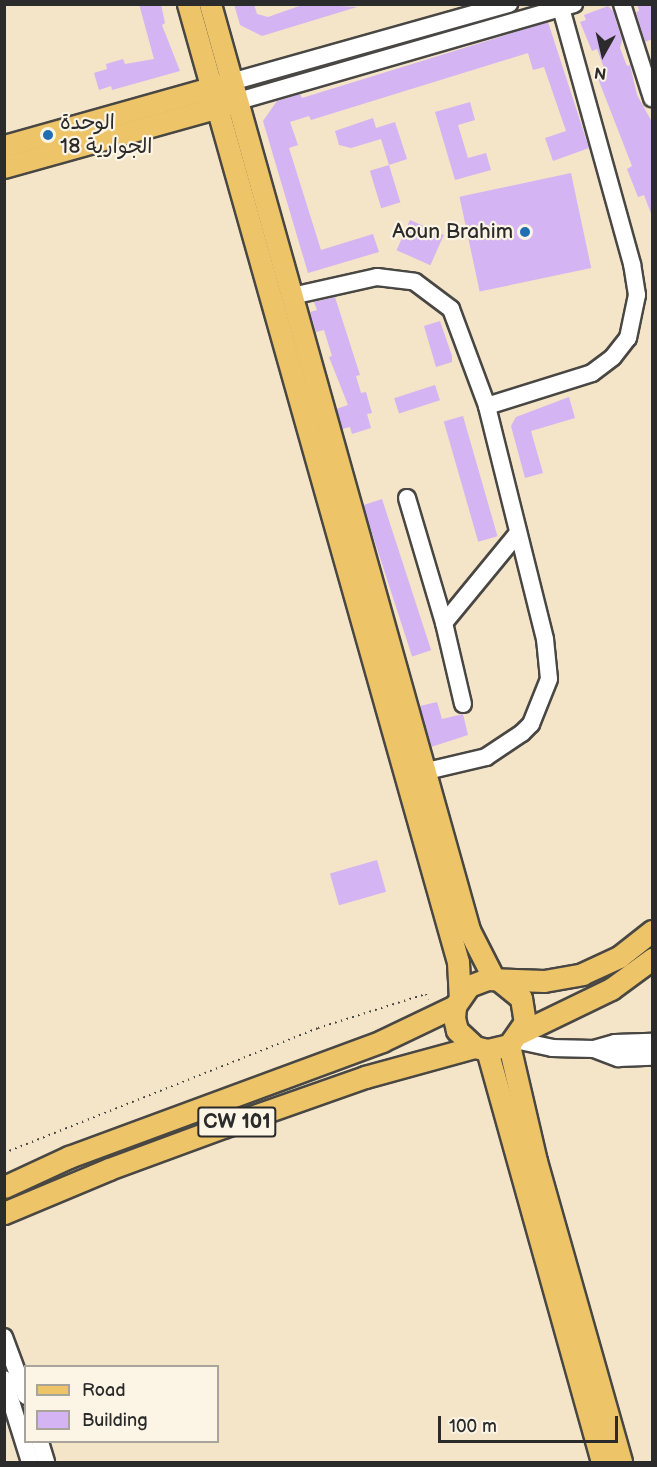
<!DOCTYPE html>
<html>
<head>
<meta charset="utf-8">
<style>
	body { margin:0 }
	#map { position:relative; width:657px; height:1467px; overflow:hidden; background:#f4e4c8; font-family:"Balsamiq Sans","Playpen Sans Arabic",sans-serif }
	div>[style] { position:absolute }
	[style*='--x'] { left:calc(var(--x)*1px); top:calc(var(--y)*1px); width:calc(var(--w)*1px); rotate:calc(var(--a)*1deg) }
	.building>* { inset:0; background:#d4b4f2; transform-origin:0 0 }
	.path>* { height:2px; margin-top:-1px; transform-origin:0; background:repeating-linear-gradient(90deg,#494743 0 1.5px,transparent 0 6px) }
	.roads { filter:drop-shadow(2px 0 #494743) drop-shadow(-2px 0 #494743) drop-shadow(0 2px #494743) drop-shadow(0 -2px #494743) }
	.minor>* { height:16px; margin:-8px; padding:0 8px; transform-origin:8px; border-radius:8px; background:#fff }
	.major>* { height:21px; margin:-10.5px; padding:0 10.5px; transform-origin:10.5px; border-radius:10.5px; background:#eec469 }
	.dots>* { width:16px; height:16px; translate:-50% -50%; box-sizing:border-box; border:3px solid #fcf5e5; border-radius:50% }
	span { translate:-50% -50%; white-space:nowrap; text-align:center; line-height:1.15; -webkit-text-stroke:4.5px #fcf5e5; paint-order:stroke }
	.shield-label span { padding:2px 4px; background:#fcf5e5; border:2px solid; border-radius:4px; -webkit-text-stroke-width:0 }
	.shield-label { font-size:20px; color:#2b2b2b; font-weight:700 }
	.poi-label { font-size:21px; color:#2b2b2b }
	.left { translate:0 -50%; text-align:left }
	.right { translate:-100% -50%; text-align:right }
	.frame { position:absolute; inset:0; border:6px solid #2b2b2b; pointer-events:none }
	.legend { position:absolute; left:24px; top:1365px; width:195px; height:78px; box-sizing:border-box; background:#fcf5e5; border:2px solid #a8a49b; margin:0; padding:8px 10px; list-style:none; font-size:18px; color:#2b2b2b }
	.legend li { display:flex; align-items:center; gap:12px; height:30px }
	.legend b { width:30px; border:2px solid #a8a49b }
	.north { position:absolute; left:573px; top:24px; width:60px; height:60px; -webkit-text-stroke:4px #fcf5e5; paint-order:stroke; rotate:188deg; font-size:16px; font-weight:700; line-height:24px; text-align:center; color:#2b2b2b }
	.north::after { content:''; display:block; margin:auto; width:21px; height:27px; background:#2b2b2b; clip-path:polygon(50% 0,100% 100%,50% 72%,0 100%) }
	.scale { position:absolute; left:438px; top:1416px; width:180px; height:27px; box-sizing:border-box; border:3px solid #2b2b2b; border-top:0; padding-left:8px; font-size:18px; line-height:21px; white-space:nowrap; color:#2b2b2b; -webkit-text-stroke:4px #fcf5e5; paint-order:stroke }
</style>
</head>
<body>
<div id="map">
	<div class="building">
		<i style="clip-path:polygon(139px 4px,161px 4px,165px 23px,162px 25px,180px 71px,112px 90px,111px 86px,99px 90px,94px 73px,107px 69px,106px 64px,123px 59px,125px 64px,154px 59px)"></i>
		<i style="clip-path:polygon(234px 4px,254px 4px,257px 14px,268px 17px,305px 4px,357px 7px,262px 36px,240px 25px)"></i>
		<i style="clip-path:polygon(637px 4px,652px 4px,652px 39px,645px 42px,636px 12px,639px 11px)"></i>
		<i style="clip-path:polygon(608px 6px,613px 11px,622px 40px,620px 48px,627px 66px,630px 65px,637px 95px,652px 122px,652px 216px,644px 195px,638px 197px,627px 169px,632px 166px,597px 76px,604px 68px,597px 49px,592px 51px,580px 22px,586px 20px,584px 15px)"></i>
		<i style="clip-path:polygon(548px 22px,589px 148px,553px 161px,545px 138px,566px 131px,544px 67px,533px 70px,528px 53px,311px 120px,309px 116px,290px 122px,298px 145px,289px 148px,321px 250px,373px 234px,379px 252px,308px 273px,263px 121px,277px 101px,300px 94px,302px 98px)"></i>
		<i style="clip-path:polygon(470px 102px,475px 120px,458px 125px,468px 158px,486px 153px,491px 170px,455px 180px,435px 112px)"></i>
		<i style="clip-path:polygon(373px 118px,376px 128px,395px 122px,407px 159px,389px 165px,381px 139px,351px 148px,339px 145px,335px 131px)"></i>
		<i style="left:389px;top:165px;width:39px;height:20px;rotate:73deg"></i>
		<i style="left:571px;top:173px;width:97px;height:114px;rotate:78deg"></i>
		<i style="left:410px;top:220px;width:37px;height:33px;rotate:24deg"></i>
		<i style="clip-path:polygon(335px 297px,360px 375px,356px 376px,361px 393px,366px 392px,372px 413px,367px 414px,371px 428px,352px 434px,350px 427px,342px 429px,336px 409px,348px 405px,329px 357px,332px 356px,324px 330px,316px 332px,310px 312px,317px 310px,314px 302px)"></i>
		<i style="clip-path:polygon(440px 321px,452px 356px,452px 362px,436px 367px,424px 326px)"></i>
		<i style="left:435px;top:385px;width:16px;height:43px;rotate:72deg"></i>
		<i style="clip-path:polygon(569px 397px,575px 418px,531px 431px,543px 473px,525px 478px,511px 426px,516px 417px)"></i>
		<i style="left:463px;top:416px;width:125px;height:20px;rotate:74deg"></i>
		<i style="left:382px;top:499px;width:159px;height:20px;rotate:72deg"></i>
		<i style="clip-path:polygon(437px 702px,442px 719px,463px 714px,468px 735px,431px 747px,420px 706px)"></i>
		<i style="left:377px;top:860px;width:33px;height:49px;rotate:74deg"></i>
	</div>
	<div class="path">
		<i style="--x:4;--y:1153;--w:338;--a:-21.7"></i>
		<i style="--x:318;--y:1028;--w:113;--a:-17.5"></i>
		<i style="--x:426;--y:994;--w:6;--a:72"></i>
	</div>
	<div class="roads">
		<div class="minor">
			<i style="--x:622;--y:4;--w:99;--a:72.3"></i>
			<i style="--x:231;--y:82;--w:289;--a:-15.7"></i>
			<i style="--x:235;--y:102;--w:353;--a:-16.1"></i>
			<i style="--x:292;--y:296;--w:87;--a:-12.6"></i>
			<i style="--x:377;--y:277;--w:38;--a:7"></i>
			<i style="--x:415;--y:282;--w:45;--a:36.9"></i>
			<i style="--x:451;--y:309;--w:103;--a:69.6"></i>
			<i style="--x:487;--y:406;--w:110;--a:-17.4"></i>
			<i style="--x:592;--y:373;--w:26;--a:-37"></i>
			<i style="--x:613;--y:357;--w:24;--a:-52"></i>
			<i style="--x:628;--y:338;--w:44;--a:-78.2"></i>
			<i style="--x:637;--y:295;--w:31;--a:-99"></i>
			<i style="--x:632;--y:264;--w:270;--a:-105.5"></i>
			<i style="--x:407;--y:498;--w:130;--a:73.5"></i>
			<i style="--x:463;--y:704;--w:83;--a:-103.2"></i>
			<i style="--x:444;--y:623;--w:117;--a:-50.6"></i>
			<i style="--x:427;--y:771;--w:61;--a:-13.3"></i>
			<i style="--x:486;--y:757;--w:43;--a:-33.7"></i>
			<i style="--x:522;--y:733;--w:13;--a:-45"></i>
			<i style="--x:531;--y:724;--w:48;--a:-68.2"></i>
			<i style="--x:549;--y:679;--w:40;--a:-95.7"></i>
			<i style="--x:545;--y:639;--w:240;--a:-104"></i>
			<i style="--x:515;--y:1040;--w:38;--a:12"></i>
			<i style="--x:552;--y:1048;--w:42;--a:1.4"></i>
			<i style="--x:594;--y:1049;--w:26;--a:21"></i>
			<i style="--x:618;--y:1058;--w:34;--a:-2"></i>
			<i style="--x:594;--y:1049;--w:22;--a:-16"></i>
			<i style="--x:615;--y:1043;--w:37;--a:-2"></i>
			<i style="--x:4;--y:1337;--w:63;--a:69.6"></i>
			<i style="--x:4;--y:1379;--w:87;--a:72.6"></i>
			<i style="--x:40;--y:1442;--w:21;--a:73"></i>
		</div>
		<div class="major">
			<i style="--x:188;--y:4;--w:995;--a:74.26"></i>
			<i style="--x:458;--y:962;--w:33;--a:87"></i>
			<i style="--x:210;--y:4;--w:962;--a:74.37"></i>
			<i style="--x:469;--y:930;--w:55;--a:63"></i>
			<i style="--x:4;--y:146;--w:229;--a:-15.7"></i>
			<i style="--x:4;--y:167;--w:230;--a:-15.6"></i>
			<i style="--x:500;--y:981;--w:27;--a:39"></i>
			<i style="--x:521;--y:998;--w:24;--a:81"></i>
			<i style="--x:525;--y:1022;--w:28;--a:125"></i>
			<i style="--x:509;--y:1045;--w:23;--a:167"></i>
			<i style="--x:487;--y:1050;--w:12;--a:-166"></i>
			<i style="--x:475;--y:1047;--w:25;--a:-137"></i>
			<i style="--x:457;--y:1030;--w:12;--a:-104"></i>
			<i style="--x:454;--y:1018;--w:12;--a:-85"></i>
			<i style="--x:455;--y:1006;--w:24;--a:-55"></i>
			<i style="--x:469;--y:986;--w:19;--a:-21"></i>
			<i style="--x:487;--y:979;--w:57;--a:2"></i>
			<i style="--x:544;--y:981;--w:39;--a:-10"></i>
			<i style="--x:582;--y:974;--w:41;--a:-24.7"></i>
			<i style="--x:619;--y:957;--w:42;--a:-38.2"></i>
			<i style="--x:520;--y:1033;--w:101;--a:-25.8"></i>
			<i style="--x:611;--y:989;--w:51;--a:-36.2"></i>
			<i style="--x:509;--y:1045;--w:119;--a:76.9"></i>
			<i style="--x:536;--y:1161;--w:313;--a:74.2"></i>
			<i style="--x:487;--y:1050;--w:428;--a:74.4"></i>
			<i style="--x:4;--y:1187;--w:72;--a:-24.8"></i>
			<i style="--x:69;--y:1157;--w:334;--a:-20.3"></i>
			<i style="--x:382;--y:1041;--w:81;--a:-25.6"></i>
			<i style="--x:4;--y:1213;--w:114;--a:-22.7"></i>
			<i style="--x:109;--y:1169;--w:121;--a:-20.2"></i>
			<i style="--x:223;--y:1127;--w:151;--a:-19.4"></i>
			<i style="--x:365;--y:1077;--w:114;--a:-15.3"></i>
		</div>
	</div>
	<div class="dots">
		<i style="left:48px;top:135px;background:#1f6fb2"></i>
		<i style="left:525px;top:232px;background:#1f6fb2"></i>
	</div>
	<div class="shield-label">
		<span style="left:237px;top:1122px">CW 101</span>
	</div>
	<div class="poi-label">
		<span class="left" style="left:60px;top:135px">الوحدة<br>الجوارية 18</span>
		<span class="right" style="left:513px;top:232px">Aoun Brahim</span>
	</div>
	<div class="frame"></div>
	<ul class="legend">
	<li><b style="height:8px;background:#eec469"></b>Road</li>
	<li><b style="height:16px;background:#d4b4f2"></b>Building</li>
	</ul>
	<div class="north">N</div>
	<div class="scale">100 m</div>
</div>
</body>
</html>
